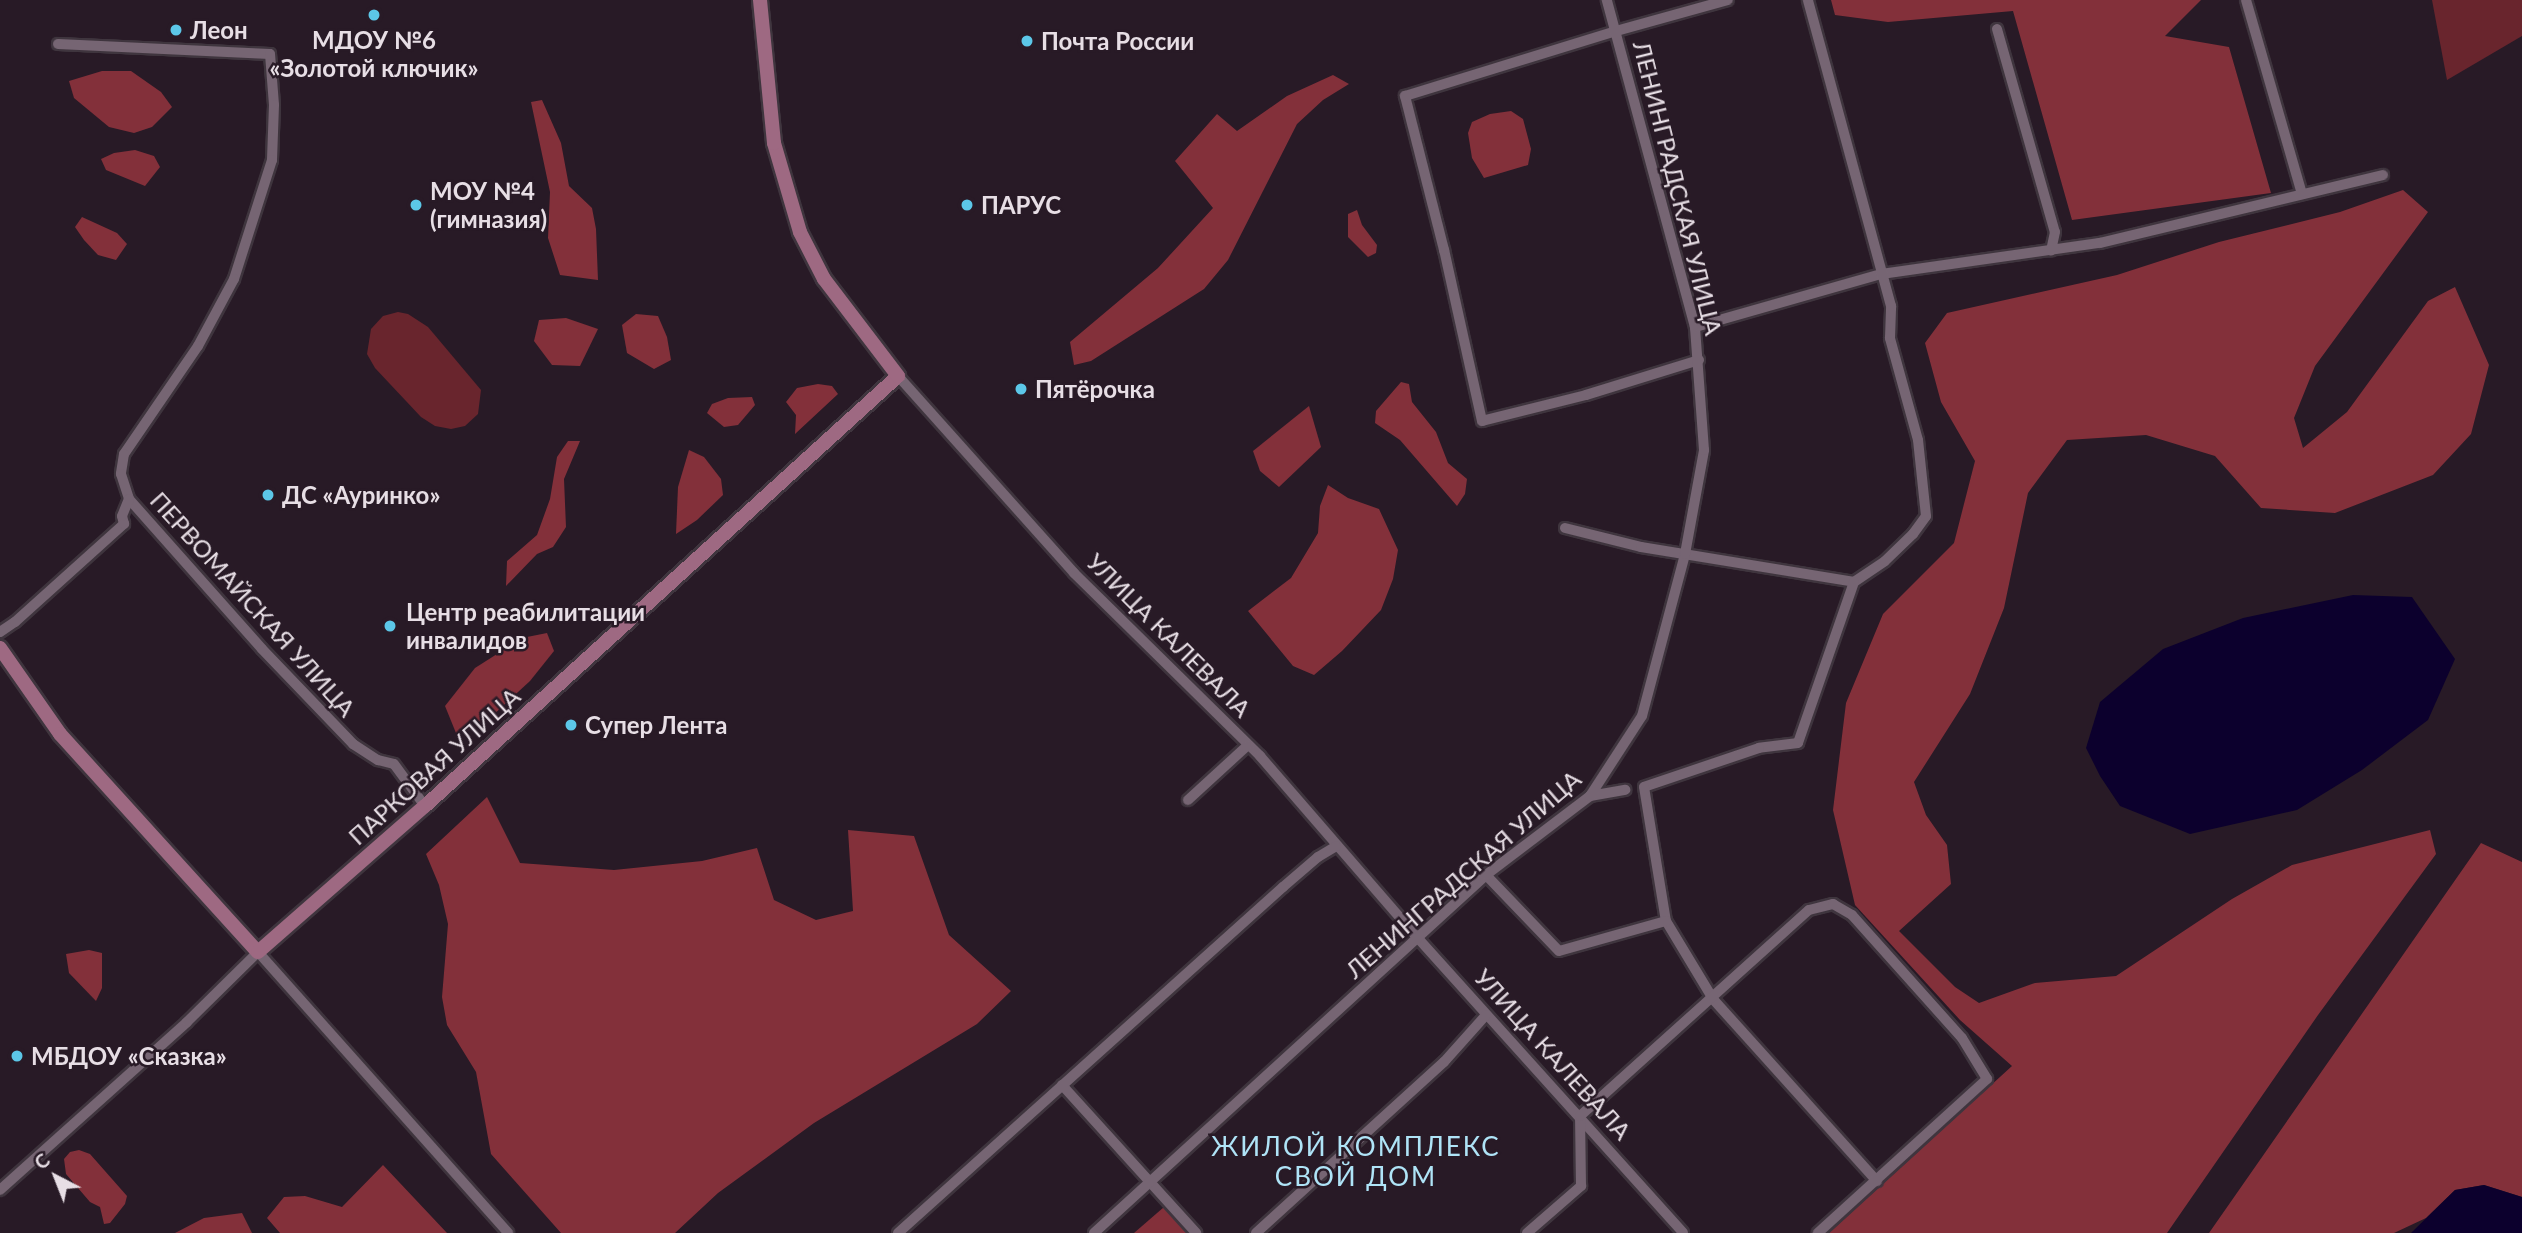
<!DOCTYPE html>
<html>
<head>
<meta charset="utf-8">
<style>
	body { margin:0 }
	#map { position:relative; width:2522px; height:1233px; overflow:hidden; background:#281a26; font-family:Lato,sans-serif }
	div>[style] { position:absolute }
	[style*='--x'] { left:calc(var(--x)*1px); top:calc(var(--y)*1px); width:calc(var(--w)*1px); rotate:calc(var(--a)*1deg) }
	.green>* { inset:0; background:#69252d }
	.forest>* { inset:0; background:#83303a }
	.water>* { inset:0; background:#0c002d }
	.roads { filter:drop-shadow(2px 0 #3f353e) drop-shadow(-2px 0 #3f353e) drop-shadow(0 2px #3f353e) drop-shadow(0 -2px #3f353e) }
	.minor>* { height:10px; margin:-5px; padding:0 5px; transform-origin:5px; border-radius:5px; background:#766573 }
	.major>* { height:14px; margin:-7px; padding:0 7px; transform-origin:7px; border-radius:7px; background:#9e6982 }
	.dots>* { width:19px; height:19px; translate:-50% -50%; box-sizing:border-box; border:4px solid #281a26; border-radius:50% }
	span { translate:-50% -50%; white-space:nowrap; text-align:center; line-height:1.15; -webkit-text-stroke:5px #281a26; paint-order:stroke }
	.poi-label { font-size:24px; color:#e7dee5; font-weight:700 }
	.left { translate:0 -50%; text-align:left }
	.street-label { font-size:24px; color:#e7dee5 }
	.neighbourhood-label { font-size:26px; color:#afe4f7; letter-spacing:2px }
	.north { position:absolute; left:21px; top:1142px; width:70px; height:70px; -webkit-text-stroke:5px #281a26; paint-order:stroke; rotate:318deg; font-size:19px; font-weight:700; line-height:28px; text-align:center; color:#e7dee5 }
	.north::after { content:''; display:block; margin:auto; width:24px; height:32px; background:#e7dee5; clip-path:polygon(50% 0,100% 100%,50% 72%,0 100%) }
</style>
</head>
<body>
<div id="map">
	<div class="green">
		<i style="clip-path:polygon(2432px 0,2522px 0,2522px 36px,2447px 80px)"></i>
		<i style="clip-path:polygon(398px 312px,408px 314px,428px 327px,481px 390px,478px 414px,465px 426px,451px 429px,435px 426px,421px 417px,375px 368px,367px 354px,371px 329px,383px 316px)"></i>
	</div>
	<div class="forest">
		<i style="clip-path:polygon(1831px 0,2201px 0,2165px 36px,2229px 47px,2271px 193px,2072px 220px,2013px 11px,1888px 22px,1835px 15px)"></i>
		<i style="clip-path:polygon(102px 71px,131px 71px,161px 92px,172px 107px,152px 127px,134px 133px,109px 127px,74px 98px,69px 81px)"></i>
		<i style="clip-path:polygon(1333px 75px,1349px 84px,1323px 100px,1297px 124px,1228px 260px,1204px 289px,1091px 361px,1074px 365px,1070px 342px,1158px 268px,1213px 208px,1175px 161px,1217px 114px,1237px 131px,1287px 96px)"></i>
		<i style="clip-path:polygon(542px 100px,561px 143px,569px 186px,592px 208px,596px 229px,598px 280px,560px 275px,548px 238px,550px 192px,531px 102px)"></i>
		<i style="clip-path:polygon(1511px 111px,1523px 119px,1531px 149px,1528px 165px,1484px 178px,1472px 158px,1468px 133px,1472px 122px,1490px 114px)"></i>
		<i style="clip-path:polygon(135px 150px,154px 156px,160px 167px,145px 186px,106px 170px,101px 159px,114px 153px)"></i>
		<i style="clip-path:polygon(2403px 190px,2428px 212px,2315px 366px,2294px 418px,2303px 448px,2347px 412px,2428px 301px,2455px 287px,2489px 365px,2471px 434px,2433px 475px,2335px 513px,2261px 508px,2215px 456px,2146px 435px,2067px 440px,2028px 493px,2004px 608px,1970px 694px,1914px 782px,1926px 815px,1947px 845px,1951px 884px,1899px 931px,1955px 987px,1979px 1003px,2035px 983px,2116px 976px,2232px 899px,2292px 865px,2430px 830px,2436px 854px,2318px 1015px,2167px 1233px,1829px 1233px,2012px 1066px,1960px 1020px,1855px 905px,1833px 810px,1846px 703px,1883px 614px,1954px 543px,1975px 461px,1941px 402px,1925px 343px,1947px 313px,2117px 275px,2219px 242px,2340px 212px)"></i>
		<i style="clip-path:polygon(1357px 210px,1362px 225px,1377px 245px,1376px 253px,1368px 257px,1348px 237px,1348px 214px)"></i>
		<i style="clip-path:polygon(82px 217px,117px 233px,127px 244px,116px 260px,98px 255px,84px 240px,75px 227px)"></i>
		<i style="clip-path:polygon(636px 314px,658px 316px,667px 337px,671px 360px,654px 369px,627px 353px,622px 325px)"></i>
		<i style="clip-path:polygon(566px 318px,598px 329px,580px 366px,552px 365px,534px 341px,539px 320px)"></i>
		<i style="clip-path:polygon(1401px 382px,1409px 384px,1412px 402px,1436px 432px,1448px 463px,1467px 479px,1465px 494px,1457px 506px,1400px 440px,1375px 423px,1376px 411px)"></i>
		<i style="clip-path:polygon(818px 384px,832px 386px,838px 394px,795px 434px,796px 415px,786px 402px,797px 388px)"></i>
		<i style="clip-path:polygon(752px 397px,755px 405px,738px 425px,724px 427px,707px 413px,712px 404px,728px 398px)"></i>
		<i style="clip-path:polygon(1309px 406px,1321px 447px,1279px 487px,1260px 471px,1253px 451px)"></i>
		<i style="clip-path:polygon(568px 441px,580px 441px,564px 479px,566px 527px,553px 547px,537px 554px,506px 586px,507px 561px,537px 535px,550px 499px,557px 457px)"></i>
		<i style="clip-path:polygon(689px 450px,704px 457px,721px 479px,723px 495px,697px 520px,676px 534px,678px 487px)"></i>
		<i style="clip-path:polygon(1328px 485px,1348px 498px,1379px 509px,1398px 550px,1393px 579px,1381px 610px,1342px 651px,1314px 675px,1293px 666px,1248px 611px,1291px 578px,1318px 533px,1320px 506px)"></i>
		<i style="clip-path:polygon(547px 633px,554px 651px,530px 681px,479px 728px,456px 733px,445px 706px,475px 668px,522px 638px)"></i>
		<i style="clip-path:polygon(487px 797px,520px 863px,614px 870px,702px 861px,757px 848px,774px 900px,816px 920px,853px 911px,848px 830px,914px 836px,949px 935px,1011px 991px,977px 1024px,814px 1123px,718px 1193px,675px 1233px,561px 1233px,491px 1154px,476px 1072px,447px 1025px,442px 997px,448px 924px,439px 885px,426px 854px)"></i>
		<i style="clip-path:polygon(2481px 843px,2522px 862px,2522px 1197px,2484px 1185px,2455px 1190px,2426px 1218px,2394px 1233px,2209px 1233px)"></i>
		<i style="clip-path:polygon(89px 950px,102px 953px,102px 988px,96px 1001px,69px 973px,66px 954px)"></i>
		<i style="clip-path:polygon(79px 1150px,90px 1154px,127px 1196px,125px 1204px,110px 1223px,104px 1224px,100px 1207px,90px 1202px,66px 1174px,64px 1159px,70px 1152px)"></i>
		<i style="clip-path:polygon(383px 1165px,447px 1233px,280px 1233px,267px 1218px,284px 1197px,305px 1196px,342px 1207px)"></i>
		<i style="clip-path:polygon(1164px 1207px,1187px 1233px,1134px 1233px)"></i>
		<i style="clip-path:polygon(242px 1213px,252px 1233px,175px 1233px,204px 1218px)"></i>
	</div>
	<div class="water">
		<i style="clip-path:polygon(2353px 595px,2412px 597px,2455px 659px,2428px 720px,2362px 770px,2297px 810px,2190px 834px,2120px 806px,2100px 776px,2086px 748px,2100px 702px,2163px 649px,2243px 618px)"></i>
		<i style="clip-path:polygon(2484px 1185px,2522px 1197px,2522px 1233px,2411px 1233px,2455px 1190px)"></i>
	</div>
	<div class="roads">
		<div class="minor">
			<i style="--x:2246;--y:0;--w:202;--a:73.9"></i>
			<i style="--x:1997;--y:29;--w:211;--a:74.1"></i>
			<i style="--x:2055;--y:232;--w:19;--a:102"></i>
			<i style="--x:58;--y:44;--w:212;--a:2.7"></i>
			<i style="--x:270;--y:54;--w:51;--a:85.5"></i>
			<i style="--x:274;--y:105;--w:55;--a:92.1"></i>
			<i style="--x:272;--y:160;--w:125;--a:107.7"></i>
			<i style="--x:234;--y:279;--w:76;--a:118.2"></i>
			<i style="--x:198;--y:346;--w:131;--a:124.4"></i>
			<i style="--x:124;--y:454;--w:20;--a:99"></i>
			<i style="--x:121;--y:474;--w:26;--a:72"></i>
			<i style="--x:129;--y:499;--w:200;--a:48.4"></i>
			<i style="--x:262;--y:649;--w:132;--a:46.2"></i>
			<i style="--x:353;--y:744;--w:30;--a:33"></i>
			<i style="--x:378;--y:760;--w:16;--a:14"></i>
			<i style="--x:394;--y:764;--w:52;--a:53.6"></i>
			<i style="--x:1695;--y:327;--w:193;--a:-15.9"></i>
			<i style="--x:1881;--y:274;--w:221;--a:-8.1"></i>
			<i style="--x:2100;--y:243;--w:291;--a:-13.5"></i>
			<i style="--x:1699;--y:360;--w:118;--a:162.8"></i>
			<i style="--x:1586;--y:395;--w:107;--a:166"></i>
			<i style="--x:1482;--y:421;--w:175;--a:-102.5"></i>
			<i style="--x:1444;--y:250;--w:159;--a:-104.2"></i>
			<i style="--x:1405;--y:96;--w:221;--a:-17.1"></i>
			<i style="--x:1616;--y:31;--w:116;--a:-15.5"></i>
			<i style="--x:898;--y:376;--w:264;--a:48.2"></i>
			<i style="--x:1074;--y:573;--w:261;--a:44.5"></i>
			<i style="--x:1260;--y:756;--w:238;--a:49.1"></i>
			<i style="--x:1416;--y:936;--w:399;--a:48"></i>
			<i style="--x:1565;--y:528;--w:78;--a:14"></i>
			<i style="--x:1641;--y:547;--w:216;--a:9.3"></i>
			<i style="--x:1854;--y:582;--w:37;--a:-34"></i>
			<i style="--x:1885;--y:561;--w:39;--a:-44"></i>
			<i style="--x:1913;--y:534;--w:22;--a:-54"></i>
			<i style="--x:1926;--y:516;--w:76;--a:-96"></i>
			<i style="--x:1918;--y:440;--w:106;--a:-105.4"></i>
			<i style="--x:1890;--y:338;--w:32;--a:-88"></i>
			<i style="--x:1891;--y:306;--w:317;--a:-105.2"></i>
			<i style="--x:1854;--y:582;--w:170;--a:109.2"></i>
			<i style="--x:1798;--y:743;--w:39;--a:173"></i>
			<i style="--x:1759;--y:748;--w:121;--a:161.3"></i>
			<i style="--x:1644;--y:787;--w:136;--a:80.7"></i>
			<i style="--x:1666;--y:921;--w:91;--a:58.9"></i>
			<i style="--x:1713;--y:999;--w:245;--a:48"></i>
			<i style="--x:0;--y:632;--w:18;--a:-34"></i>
			<i style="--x:15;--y:622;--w:147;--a:-42"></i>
			<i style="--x:124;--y:524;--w:8;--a:-104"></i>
			<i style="--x:122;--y:516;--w:18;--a:-68"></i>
			<i style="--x:1590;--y:796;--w:36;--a:-10"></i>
			<i style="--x:1188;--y:800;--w:81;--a:-42.5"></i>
			<i style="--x:1486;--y:875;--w:105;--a:46.2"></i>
			<i style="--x:1559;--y:951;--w:111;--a:-15.7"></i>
			<i style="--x:1062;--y:1085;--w:200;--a:47.8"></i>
			<i style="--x:0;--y:1190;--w:251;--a:-41.9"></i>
			<i style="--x:187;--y:1022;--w:100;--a:-44.6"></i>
			<i style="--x:258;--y:952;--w:376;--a:48.3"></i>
			<i style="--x:898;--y:1233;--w:518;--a:-41.95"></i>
			<i style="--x:1283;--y:887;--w:46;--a:-40.6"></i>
			<i style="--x:1318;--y:857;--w:21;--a:-31"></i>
			<i style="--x:1094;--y:1233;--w:531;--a:-42.4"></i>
			<i style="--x:1486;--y:875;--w:131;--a:-37.2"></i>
			<i style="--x:1590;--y:796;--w:95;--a:-57"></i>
			<i style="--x:1642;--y:716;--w:168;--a:-75.1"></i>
			<i style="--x:1685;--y:554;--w:106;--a:-79.6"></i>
			<i style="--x:1704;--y:450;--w:123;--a:-94.2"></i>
			<i style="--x:1695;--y:327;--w:339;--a:-105.1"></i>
			<i style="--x:1256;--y:1233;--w:254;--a:-42.3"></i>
			<i style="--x:1444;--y:1062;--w:63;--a:-48.2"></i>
			<i style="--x:1527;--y:1233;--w:72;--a:-41"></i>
			<i style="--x:1581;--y:1186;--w:70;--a:-90.8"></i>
			<i style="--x:1580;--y:1116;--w:308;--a:-42"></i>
			<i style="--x:1809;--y:910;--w:25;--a:-14"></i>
			<i style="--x:1833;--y:904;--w:22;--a:30"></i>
			<i style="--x:1852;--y:915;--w:165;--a:48.2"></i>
			<i style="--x:1962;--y:1038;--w:48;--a:58.6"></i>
			<i style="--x:1987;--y:1079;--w:229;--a:137.7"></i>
		</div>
		<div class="major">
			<i style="--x:0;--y:648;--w:105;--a:55.1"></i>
			<i style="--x:60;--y:734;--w:294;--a:47.8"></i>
			<i style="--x:258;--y:952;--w:222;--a:-41.2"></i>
			<i style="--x:425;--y:806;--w:639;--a:-42.27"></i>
			<i style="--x:898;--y:376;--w:122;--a:-127.3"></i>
			<i style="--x:824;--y:279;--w:53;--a:-117.1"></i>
			<i style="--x:800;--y:232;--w:93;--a:-106.3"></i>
			<i style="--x:774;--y:143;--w:144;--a:-95.6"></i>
		</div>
	</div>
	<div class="dots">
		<i style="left:374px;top:15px;background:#5cc7e8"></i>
		<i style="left:176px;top:30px;background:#5cc7e8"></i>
		<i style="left:1027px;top:41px;background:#5cc7e8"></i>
		<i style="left:416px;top:205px;background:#5cc7e8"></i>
		<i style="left:967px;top:205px;background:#5cc7e8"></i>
		<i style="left:1021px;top:389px;background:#5cc7e8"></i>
		<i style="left:268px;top:495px;background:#5cc7e8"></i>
		<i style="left:390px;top:626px;background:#5cc7e8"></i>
		<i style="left:571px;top:725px;background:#5cc7e8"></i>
		<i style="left:17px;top:1056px;background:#5cc7e8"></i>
	</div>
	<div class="poi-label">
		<span class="left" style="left:190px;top:30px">Леон</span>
		<span style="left:374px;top:54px">МДОУ №6<br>«Золотой ключик»</span>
		<span class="left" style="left:1041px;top:41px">Почта России</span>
		<span class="left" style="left:430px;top:205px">МОУ №4<br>(гимназия)</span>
		<span class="left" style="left:981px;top:205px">ПАРУС</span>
		<span class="left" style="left:1035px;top:389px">Пятёрочка</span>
		<span class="left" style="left:282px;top:495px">ДС «Ауринко»</span>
		<span class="left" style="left:406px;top:626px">Центр реабилитации<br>инвалидов</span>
		<span class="left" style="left:585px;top:725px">Супер Лента</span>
		<span class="left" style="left:31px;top:1056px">МБДОУ «Сказка»</span>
	</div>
	<div class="street-label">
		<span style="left:1678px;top:188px;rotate:76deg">ЛЕНИНГРАДСКАЯ УЛИЦА</span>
		<span style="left:253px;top:604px;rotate:48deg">ПЕРВОМАЙСКАЯ УЛИЦА</span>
		<span style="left:1169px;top:635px;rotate:45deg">УЛИЦА КАЛЕВАЛА</span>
		<span style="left:434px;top:766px;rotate:-42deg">ПАРКОВАЯ УЛИЦА</span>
		<span style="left:1463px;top:874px;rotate:-41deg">ЛЕНИНГРАДСКАЯ УЛИЦА</span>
		<span style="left:1553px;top:1054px;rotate:48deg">УЛИЦА КАЛЕВАЛА</span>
	</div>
	<div class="neighbourhood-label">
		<span style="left:1356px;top:1162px">ЖИЛОЙ КОМПЛЕКС<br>СВОЙ ДОМ</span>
	</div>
	<div class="north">С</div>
</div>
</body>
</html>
